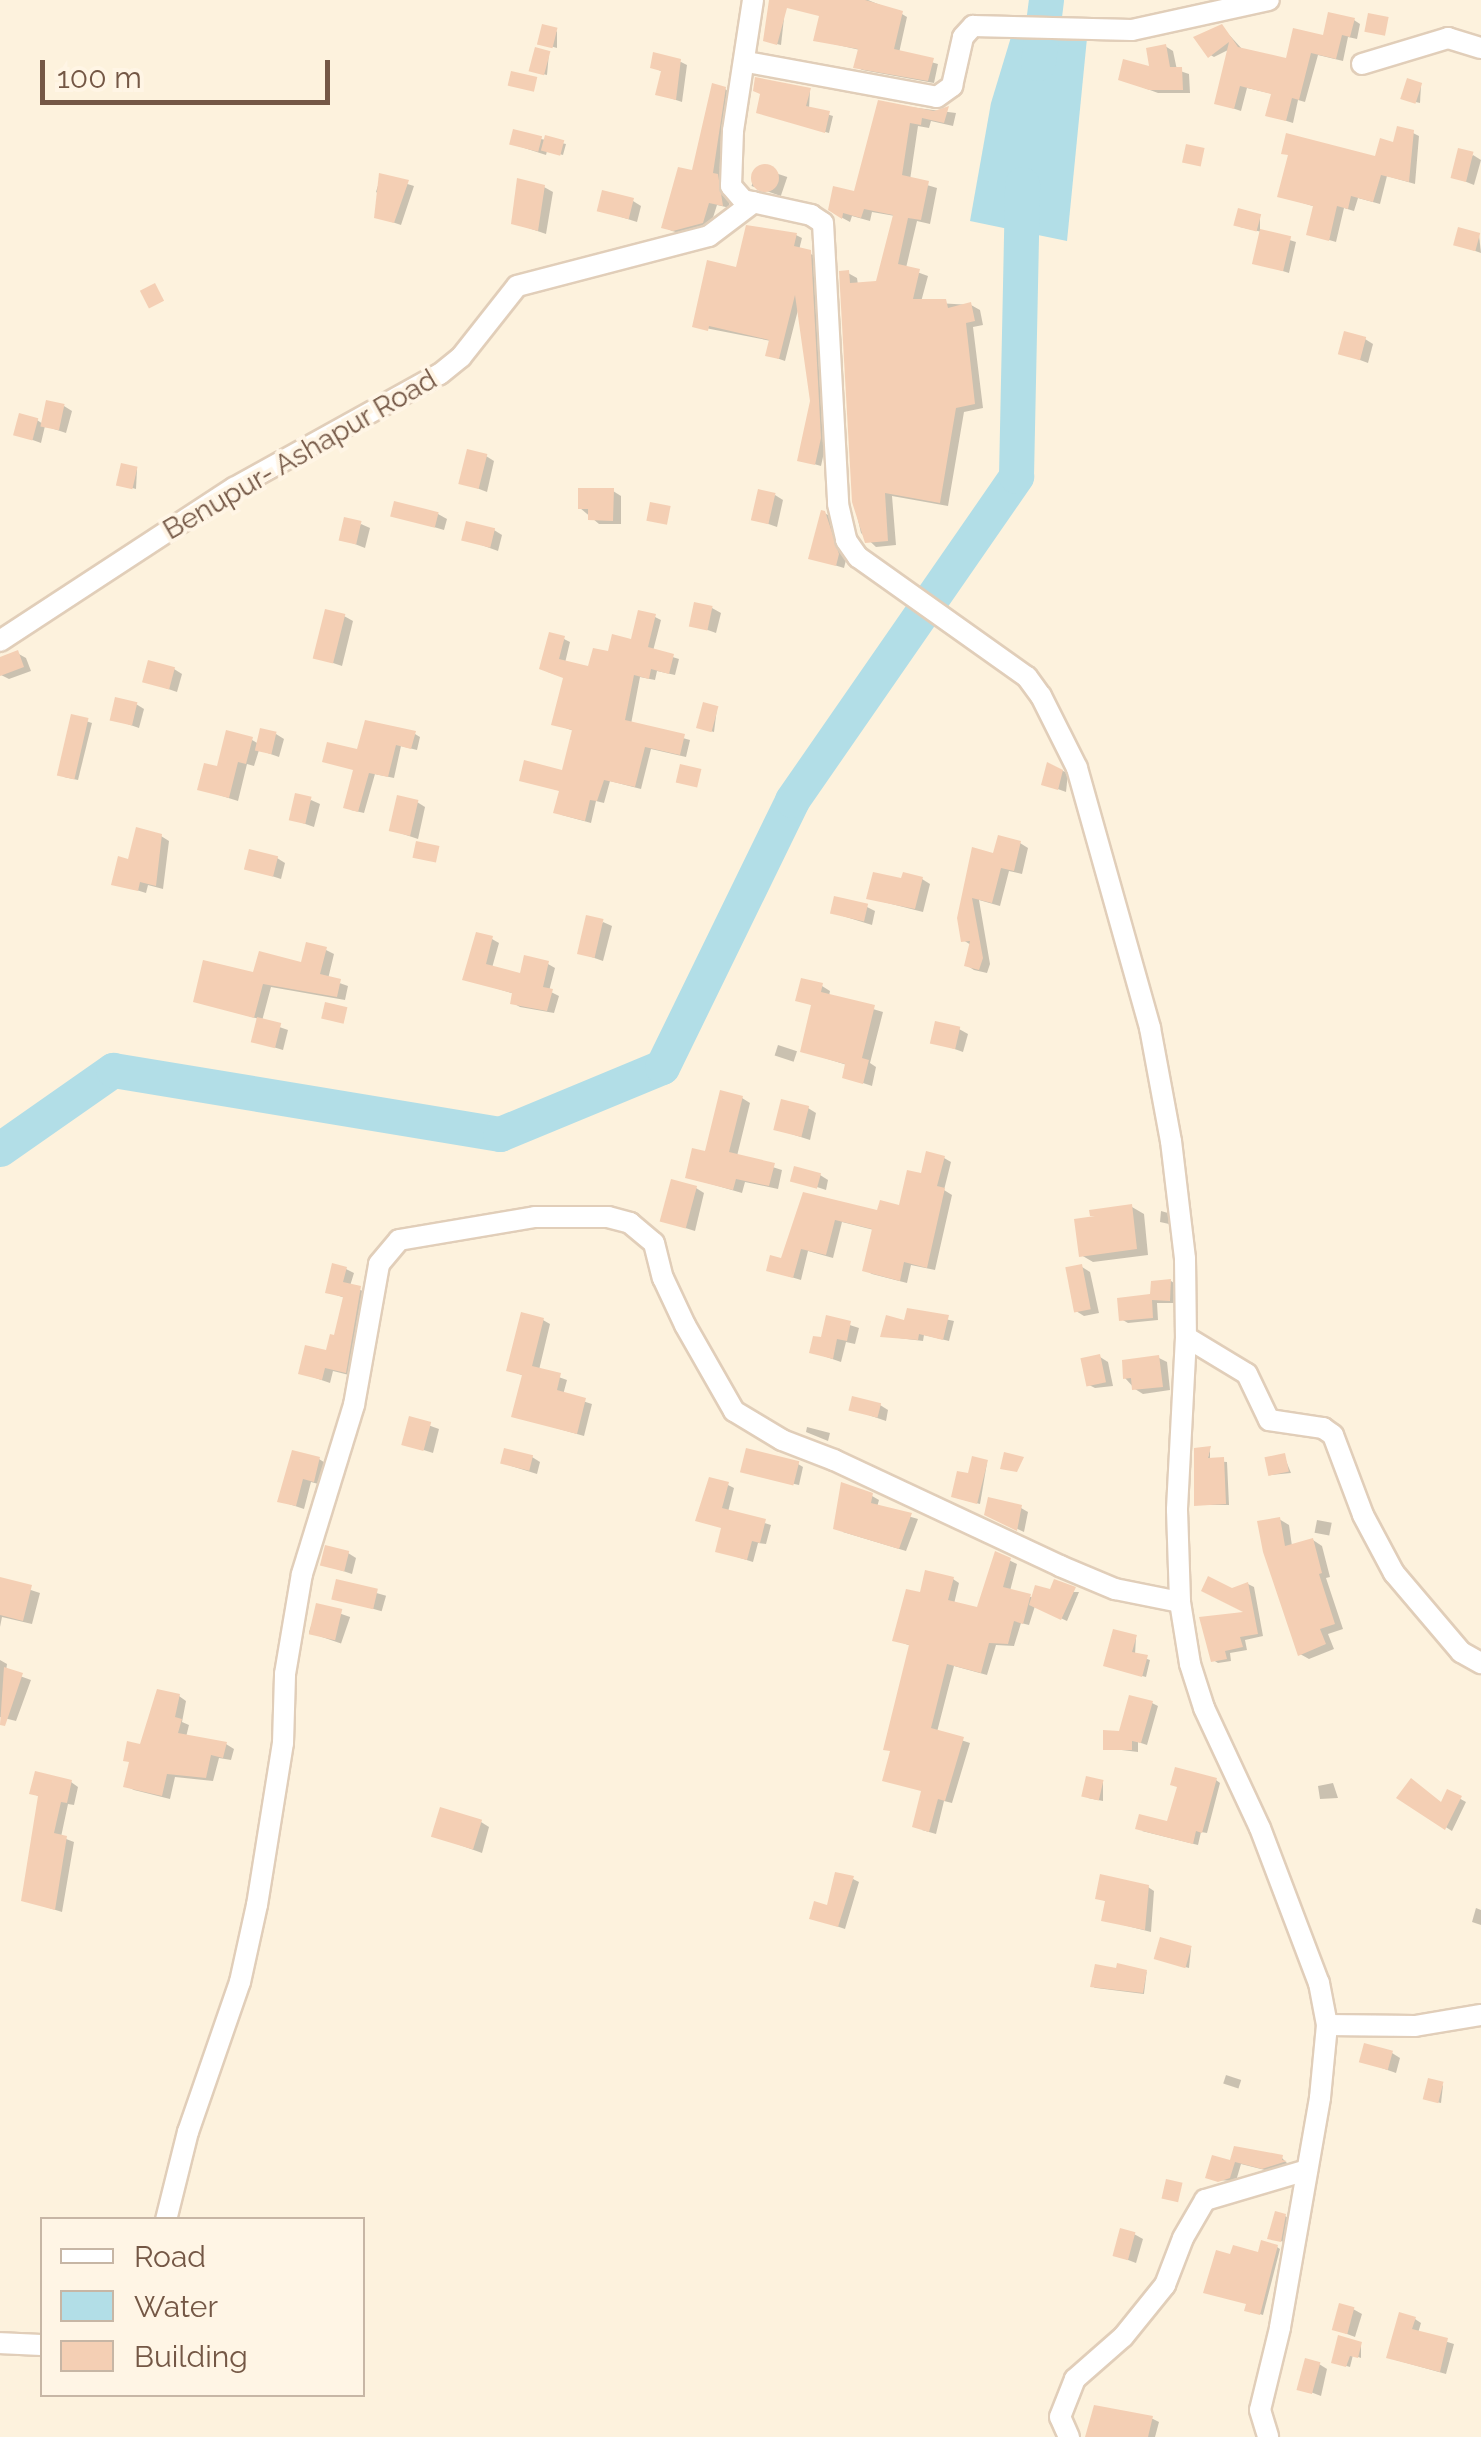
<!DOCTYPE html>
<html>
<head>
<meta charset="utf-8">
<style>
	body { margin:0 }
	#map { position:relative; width:1481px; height:2437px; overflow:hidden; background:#fdf2dd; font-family:Raleway,sans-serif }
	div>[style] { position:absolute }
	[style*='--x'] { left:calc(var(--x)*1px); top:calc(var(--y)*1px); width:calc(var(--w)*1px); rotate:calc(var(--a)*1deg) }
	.water>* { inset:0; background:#b2dee7 }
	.shadow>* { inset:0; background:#0003; transform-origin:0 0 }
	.river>* { height:35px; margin:-17.5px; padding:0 17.5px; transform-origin:17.5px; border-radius:17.5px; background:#b2dee7 }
	.building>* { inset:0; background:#f4cfb4; transform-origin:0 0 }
	.round { border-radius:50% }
	.roads { filter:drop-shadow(2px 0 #e1ceb9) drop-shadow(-2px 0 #e1ceb9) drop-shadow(0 2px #e1ceb9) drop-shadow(0 -2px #e1ceb9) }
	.minor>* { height:20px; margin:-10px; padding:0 10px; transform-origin:10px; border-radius:10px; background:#fff }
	span { translate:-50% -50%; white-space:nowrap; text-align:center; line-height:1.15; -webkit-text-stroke:8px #fff5e5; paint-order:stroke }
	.street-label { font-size:28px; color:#745745 }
	.legend { position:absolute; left:40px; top:2217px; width:325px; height:180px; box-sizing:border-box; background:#fff5e5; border:2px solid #c7b6a5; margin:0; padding:12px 18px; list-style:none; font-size:30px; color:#745745 }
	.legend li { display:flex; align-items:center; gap:20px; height:50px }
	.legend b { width:50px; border:2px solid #c7b6a5 }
	.scale { position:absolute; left:40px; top:60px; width:290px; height:45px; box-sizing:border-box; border:5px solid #745745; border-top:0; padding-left:12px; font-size:30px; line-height:35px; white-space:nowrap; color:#745745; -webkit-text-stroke:8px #fff5e5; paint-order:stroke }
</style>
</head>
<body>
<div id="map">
	<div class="water">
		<i style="clip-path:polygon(1011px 37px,1087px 38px,1067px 241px,970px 221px,991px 103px)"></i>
	</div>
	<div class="shadow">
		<i style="clip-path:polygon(778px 0,868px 0,902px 14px,907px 17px,899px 53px,938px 64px,934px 83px,862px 70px,856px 66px,860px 50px,816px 40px,821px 16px)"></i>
		<i style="clip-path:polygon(784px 18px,781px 45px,769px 42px)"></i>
		<i style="clip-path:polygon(1354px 20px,1360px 24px,1357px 39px,1348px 37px,1343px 61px,1318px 55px,1305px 102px,1298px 100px,1293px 123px,1268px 115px,1273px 94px,1247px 88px,1241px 111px,1217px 103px,1230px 49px,1214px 57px,1207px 53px,1222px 27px,1243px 50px,1288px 61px)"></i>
		<i style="clip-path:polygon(557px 31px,557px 48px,543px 44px)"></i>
		<i style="clip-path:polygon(1165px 46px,1173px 51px,1177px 70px,1189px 74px,1190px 93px,1158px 93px,1120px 79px,1152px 69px)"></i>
		<i style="clip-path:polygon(549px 53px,547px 75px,535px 72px)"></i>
		<i style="clip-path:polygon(681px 62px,687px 65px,682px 102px,658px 94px,663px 72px,652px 67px)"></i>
		<i style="clip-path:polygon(1421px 85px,1420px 103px,1407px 100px)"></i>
		<i style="clip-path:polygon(725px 89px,732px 94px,720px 179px,725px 182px,730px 208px,717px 205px,710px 227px,683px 234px,672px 231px,664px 227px,694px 173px)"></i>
		<i style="clip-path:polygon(810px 90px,809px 109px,833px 116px,829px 133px,762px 114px)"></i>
		<i style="clip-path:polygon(879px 103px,956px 113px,953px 126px,931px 121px,929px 128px,918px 126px,910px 180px,937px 188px,930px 224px,917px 221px,906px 268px,928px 276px,921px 302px,971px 305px,980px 310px,983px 325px,973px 327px,983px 408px,964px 412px,948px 506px,892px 496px,896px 545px,876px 547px,861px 533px,854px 502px,848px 273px,857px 278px,858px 285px,878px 283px,895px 216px,872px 212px,870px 221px,852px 216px,850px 222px,837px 215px,856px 194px)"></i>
		<i style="clip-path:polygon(1413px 133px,1419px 136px,1415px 184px,1387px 176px,1380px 204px,1358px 198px,1354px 211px,1344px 208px,1336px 242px,1309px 234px,1316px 207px,1280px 196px,1377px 159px)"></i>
		<i style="clip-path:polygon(541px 139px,566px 144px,563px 155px,547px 151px,546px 155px,512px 144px)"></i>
		<i style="clip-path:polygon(1473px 155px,1481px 160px,1474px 185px,1454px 177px)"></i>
		<i style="left:758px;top:167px;width:31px;height:20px;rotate:19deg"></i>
		<i style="clip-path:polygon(381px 176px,414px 186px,401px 225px,377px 217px,383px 196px,376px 192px)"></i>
		<i style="clip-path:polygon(544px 187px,553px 192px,546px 234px,514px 223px)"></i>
		<i style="clip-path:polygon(633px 201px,641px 206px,637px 222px,599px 210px)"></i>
		<i style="clip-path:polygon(1260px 216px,1260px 231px,1296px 242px,1289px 273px,1254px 262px,1262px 232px,1240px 227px)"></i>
		<i style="clip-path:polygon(796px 235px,802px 238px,799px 250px,816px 256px,826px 443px,821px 466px,800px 460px,813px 401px,799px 306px,785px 361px,768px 355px,771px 341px,695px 326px,737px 270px)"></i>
		<i style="clip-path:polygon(1479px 235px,1481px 253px,1455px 244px)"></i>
		<i style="clip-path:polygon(1365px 339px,1373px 344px,1368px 363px,1341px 353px)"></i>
		<i style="clip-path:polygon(64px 406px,72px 411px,66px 433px,45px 426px,41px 443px,16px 434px,37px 420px,43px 424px)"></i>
		<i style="clip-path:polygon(486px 456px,494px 461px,487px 492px,461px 482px)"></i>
		<i style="clip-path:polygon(137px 469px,136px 489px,122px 485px)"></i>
		<i style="clip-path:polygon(613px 491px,621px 496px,621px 524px,599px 524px,580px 508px)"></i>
		<i style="clip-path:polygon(775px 495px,783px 500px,777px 527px,754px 519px)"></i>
		<i style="clip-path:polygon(824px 513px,834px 518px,846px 560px,844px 568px,811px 558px)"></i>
		<i style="clip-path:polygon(438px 514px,447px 519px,444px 530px,393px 515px)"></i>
		<i style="clip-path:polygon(361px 524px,370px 528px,365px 548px,342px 539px)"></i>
		<i style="clip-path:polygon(494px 530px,502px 535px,498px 551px,465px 539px)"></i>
		<i style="clip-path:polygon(712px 608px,721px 613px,716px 633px,691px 624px)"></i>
		<i style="clip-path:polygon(344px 616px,353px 621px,342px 666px,315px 657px)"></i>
		<i style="clip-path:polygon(655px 617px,661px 620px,653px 651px,679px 659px,675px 675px,657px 671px,655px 680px,640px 677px,631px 724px,690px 740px,686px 757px,651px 749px,641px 789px,610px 781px,604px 803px,596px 801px,591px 823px,562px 815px,556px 812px,561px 791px,522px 780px,564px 773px,574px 731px,554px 724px,566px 678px,548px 672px,564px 639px,570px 642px,565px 663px,590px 669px,633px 642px)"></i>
		<i style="clip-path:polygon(17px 653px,26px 658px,31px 671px,9px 679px,1px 675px,0 660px)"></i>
		<i style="clip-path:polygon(174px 669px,182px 674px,177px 692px,145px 681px)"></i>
		<i style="clip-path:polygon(136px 704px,144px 709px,139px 728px,113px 719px)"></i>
		<i style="clip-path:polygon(717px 708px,714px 732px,703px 729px)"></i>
		<i style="clip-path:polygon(73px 717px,92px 723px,78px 780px,64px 777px)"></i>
		<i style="clip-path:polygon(276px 734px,284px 739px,279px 757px,259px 750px,254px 766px,247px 764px,238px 801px,200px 789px,252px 740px,259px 744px)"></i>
		<i style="clip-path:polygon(415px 734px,420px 737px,417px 750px,401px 746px,394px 778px,375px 774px,364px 813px,351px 810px,359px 752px)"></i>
		<i style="clip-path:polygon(1048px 765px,1068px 773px,1066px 792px,1044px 784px)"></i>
		<i style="clip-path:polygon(311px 800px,320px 804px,314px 827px,291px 819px)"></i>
		<i style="clip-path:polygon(417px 802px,425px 807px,418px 839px,391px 830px)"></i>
		<i style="clip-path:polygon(161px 836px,169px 841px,163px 889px,148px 885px,146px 893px,114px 883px)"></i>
		<i style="clip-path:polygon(1020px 843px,1028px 848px,1022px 874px,1009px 871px,1000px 906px,979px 900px,990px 964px,987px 973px,974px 970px,966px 965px,971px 945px,963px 940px,959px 918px,995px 856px)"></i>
		<i style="clip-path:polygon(277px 858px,285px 863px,281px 879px,247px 868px)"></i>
		<i style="clip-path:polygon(922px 879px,930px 884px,923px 912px,868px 898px,903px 881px)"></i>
		<i style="clip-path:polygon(867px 907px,875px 911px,872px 925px,833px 913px)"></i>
		<i style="clip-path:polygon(603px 922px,612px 926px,603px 961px,580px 953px)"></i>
		<i style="clip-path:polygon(492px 939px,499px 943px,492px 968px,522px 976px,548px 964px,555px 968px,549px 991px,559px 996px,554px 1013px,520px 1007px,513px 1003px,515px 994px,465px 979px)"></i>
		<i style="clip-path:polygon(326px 950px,334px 954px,328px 979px,348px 986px,345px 1000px,271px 987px,262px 1021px,288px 1030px,283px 1050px,253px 1041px,259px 1019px,196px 1001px,255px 975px,303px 965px)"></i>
		<i style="clip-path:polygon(822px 986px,830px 991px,829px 996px,883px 1012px,870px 1063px,876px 1067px,872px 1086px,845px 1077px,847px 1065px,802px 1051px,814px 1006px,798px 999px)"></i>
		<i style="clip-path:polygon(959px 1029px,968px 1034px,963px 1052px,932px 1041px)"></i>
		<i style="left:778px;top:1045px;width:20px;height:11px;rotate:18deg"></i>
		<i style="clip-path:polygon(742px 1098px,750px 1103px,737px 1156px,782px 1170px,778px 1189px,745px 1182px,742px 1193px,687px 1177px)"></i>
		<i style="clip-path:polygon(808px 1108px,816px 1113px,810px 1140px,776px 1129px)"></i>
		<i style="clip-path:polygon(944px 1158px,951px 1162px,944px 1190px,952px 1195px,935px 1270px,911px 1265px,907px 1283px,872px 1274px,865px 1270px,874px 1230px,842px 1222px,833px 1258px,808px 1251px,801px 1280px,768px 1270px,783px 1261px,804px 1195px,879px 1213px,901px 1208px,922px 1176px)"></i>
		<i style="clip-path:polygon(820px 1175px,828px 1180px,826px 1190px,793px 1179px)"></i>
		<i style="clip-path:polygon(696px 1188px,704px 1193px,695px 1231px,663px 1221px)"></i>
		<i style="clip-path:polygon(1132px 1207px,1144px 1214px,1148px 1255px,1093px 1262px,1081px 1255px,1099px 1218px,1092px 1214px)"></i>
		<i style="clip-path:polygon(1161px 1211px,1168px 1213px,1169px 1224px,1160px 1222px)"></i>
		<i style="clip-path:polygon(1082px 1267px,1090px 1272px,1099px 1313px,1084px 1316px,1076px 1311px)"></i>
		<i style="clip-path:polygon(346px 1269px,354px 1273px,350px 1286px,368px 1293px,353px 1376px,333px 1371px,330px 1383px,301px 1373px,328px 1353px,335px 1338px,345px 1298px,328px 1292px)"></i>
		<i style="clip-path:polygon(1171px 1281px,1177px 1285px,1176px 1303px,1157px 1303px,1158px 1320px,1128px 1323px,1121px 1319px)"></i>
		<i style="clip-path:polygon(908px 1311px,954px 1321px,949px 1341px,924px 1335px,923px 1341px,883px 1336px,906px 1323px)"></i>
		<i style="clip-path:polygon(828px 1318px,859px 1328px,855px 1344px,846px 1342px,841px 1362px,812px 1352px,822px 1340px)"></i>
		<i style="clip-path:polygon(543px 1320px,550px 1324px,539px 1370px,567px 1380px,563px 1395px,592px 1404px,584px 1436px,514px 1416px,524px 1376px,509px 1370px)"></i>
		<i style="clip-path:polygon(1100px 1357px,1108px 1362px,1113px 1386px,1095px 1388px,1087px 1384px)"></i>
		<i style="clip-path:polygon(1159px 1358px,1167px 1362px,1170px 1390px,1143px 1394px,1135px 1389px,1125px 1378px)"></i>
		<i style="clip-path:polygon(880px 1405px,888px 1410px,886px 1421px,851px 1409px)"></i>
		<i style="clip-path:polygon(411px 1419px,439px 1429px,433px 1453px,405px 1444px)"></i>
		<i style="clip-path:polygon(807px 1427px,830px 1433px,828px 1441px,806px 1432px)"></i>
		<i style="clip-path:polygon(1210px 1449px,1210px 1461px,1227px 1462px,1229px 1505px,1196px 1505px)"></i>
		<i style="clip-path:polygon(1284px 1456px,1291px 1473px,1271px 1475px)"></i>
		<i style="clip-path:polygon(532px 1457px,540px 1462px,537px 1474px,502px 1463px)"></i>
		<i style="clip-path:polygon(319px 1459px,327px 1464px,322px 1485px,311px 1482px,304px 1509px,280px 1501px)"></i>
		<i style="clip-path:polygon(987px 1463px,980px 1504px,957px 1498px,970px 1476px)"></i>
		<i style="clip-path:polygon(798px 1464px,803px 1467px,799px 1485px,749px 1474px)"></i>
		<i style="clip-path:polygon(728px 1485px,734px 1488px,728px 1512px,771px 1525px,766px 1544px,758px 1543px,753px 1562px,718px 1551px,724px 1528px,698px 1520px)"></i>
		<i style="clip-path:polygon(872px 1496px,879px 1500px,877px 1507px,918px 1519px,906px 1551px,843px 1532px)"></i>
		<i style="clip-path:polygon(1021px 1508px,1028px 1512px,1024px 1532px,994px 1518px)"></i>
		<i style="clip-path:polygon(1279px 1519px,1289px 1525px,1292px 1546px,1313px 1540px,1322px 1546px,1330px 1577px,1326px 1578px,1343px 1629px,1328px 1634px,1334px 1649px,1309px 1659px,1300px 1654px)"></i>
		<i style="left:1317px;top:1520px;width:15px;height:13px;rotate:11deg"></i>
		<i style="clip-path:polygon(348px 1553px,356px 1558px,352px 1574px,322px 1564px)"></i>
		<i style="clip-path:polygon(996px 1554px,1017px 1564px,1010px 1591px,1034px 1598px,1051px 1592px,1079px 1592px,1067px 1621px,1035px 1606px,1029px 1625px,1021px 1623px,1014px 1646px,996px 1645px,987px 1675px,954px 1666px,937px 1732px,970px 1743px,952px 1803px,944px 1801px,936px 1834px,922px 1830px,924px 1791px,885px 1780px,911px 1646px,895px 1640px,922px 1595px,953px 1579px,959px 1583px,954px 1604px,978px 1610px)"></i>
		<i style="clip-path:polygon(0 1580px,40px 1593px,32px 1624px,2px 1617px,0 1627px)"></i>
		<i style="left:338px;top:1582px;width:50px;height:16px;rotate:16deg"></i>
		<i style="clip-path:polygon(1248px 1584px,1254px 1587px,1263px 1636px,1245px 1640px,1247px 1650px,1230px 1653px,1231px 1661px,1218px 1663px,1213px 1660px,1251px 1613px,1231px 1591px)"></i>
		<i style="left:318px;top:1606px;width:34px;height:28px;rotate:19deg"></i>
		<i style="clip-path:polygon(1136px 1637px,1135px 1655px,1150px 1660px,1146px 1677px,1109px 1667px)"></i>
		<i style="clip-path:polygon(0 1660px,7px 1664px,6px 1671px,31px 1680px,16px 1721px,0 1717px)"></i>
		<i style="clip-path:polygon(179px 1696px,186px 1701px,182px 1722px,189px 1725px,186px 1737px,226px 1744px,234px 1749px,231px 1760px,219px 1758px,213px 1781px,175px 1777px,170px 1799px,134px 1790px,126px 1786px,131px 1763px)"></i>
		<i style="clip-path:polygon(1152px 1703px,1158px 1706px,1147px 1745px,1138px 1742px,1138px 1752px,1105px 1748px)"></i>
		<i style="clip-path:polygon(1216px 1780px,1220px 1783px,1207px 1833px,1201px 1832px,1198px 1845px,1142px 1831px,1169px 1824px)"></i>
		<i style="clip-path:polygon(71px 1782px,78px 1787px,74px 1805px,68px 1804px,61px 1837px,74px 1842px,62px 1912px,24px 1900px,40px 1797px,32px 1793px)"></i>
		<i style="clip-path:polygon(1103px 1782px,1103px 1801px,1088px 1798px)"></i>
		<i style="clip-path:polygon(1333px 1783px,1338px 1798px,1320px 1799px,1318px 1786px)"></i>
		<i style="clip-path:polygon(1448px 1792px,1466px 1802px,1452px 1831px,1400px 1798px,1442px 1804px)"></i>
		<i style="clip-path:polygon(481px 1822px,489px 1827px,482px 1853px,435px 1836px)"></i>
		<i style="clip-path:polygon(853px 1879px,859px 1882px,845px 1929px,812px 1918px,829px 1908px)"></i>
		<i style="clip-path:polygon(1148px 1887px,1154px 1891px,1151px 1932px,1104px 1920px,1108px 1902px,1098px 1898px)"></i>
		<i style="clip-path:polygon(1476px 1908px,1481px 1910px,1481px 1925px,1472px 1922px)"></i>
		<i style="clip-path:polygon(1191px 1948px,1189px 1968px,1160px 1960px)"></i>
		<i style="left:1097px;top:1966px;width:50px;height:22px;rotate:7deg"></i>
		<i style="clip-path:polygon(1392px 2053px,1400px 2058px,1396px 2073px,1362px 2061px)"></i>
		<i style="left:1226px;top:2075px;width:16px;height:9px;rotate:18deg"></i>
		<i style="clip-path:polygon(1443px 2085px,1441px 2103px,1428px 2100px)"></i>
		<i style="clip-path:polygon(1235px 2149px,1282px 2158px,1289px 2165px,1269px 2171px,1241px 2164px,1236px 2181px,1214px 2180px,1232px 2163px)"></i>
		<i style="clip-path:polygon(1285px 2216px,1288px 2218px,1284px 2242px,1274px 2239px)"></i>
		<i style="clip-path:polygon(1134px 2234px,1143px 2239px,1136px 2263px,1115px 2255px)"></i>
		<i style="clip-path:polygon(1277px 2247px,1280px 2249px,1263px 2315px,1250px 2311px,1232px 2257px,1260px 2255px)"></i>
		<i style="clip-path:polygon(1353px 2309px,1362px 2314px,1355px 2337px,1334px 2329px)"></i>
		<i style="clip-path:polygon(1415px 2319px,1421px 2323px,1418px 2333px,1454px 2344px,1446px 2374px,1396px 2360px)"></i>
		<i style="clip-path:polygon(1361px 2344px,1361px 2358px,1353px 2355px,1350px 2367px,1337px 2363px)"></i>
		<i style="clip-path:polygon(1319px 2364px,1327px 2369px,1321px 2396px,1300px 2388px)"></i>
		<i style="clip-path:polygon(1095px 2408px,1153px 2419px,1159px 2422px,1155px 2437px,1087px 2437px)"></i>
	</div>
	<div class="river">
		<i style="--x:1038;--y:63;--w:64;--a:-82.8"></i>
		<i style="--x:0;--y:1149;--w:138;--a:-35"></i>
		<i style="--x:113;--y:1070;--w:392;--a:9.4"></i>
		<i style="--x:500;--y:1134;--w:175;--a:-22.5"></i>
		<i style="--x:662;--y:1067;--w:297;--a:-64"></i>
		<i style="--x:792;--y:800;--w:394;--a:-55.3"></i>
		<i style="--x:1016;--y:476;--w:292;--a:-88.8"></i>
	</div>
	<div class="building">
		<i style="clip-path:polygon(769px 0,865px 0,903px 11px,894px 49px,934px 58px,928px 81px,853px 68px,858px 49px,813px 41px,819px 16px,787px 8px,777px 45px,763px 41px)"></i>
		<i style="clip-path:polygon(1328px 12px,1355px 18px,1350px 37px,1342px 35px,1336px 59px,1311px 53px,1299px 100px,1292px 98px,1286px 121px,1265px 116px,1271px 94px,1240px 86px,1234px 109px,1214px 104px,1229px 42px,1208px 58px,1193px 37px,1222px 24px,1238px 47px,1286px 58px,1293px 28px,1323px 35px)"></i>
		<i style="left:1368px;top:13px;width:21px;height:19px;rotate:11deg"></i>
		<i style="left:542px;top:24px;width:16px;height:21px;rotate:14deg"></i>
		<i style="clip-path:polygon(1166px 44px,1170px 67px,1182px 67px,1183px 90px,1149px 90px,1118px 80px,1123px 59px,1149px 66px,1146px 48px)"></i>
		<i style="left:535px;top:47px;width:16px;height:25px;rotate:15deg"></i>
		<i style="clip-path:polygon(653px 52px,681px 59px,676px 100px,655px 95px,661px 71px,650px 68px)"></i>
		<i style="left:511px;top:71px;width:27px;height:15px;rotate:13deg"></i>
		<i style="clip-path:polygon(755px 77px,811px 88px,806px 106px,830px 111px,825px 133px,756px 113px,760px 94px,753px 91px)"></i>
		<i style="left:1407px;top:78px;width:16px;height:22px;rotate:18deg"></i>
		<i style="clip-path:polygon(712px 83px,726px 87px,713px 173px,718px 174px,723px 206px,709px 203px,703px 223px,673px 231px,661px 228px,678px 167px,692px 170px)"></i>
		<i style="clip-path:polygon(878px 100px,934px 111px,949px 106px,944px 123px,922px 118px,921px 125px,910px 123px,902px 175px,929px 181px,921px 220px,908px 218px,898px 264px,920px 269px,913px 299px,946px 299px,948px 308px,971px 302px,975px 321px,966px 323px,975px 404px,956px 408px,940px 503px,885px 493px,888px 541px,865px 543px,852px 502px,839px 271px,849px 270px,850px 283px,876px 281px,893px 215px,864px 209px,861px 218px,843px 213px,842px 219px,828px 210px,833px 186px,854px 191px)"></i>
		<i style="clip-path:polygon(1397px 126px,1414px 130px,1409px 182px,1381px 175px,1373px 202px,1351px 196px,1348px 209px,1337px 206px,1329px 241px,1306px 235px,1313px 206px,1277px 197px,1288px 155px,1281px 154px,1286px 133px,1375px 156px,1380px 138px,1393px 142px)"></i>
		<i style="left:513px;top:129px;width:30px;height:16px;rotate:14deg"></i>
		<i style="left:545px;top:135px;width:20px;height:16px;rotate:15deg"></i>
		<i style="left:1186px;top:144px;width:19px;height:19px;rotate:12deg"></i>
		<i style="left:1458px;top:148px;width:16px;height:31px;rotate:14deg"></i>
		<i class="round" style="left:751px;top:164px;width:28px;height:28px"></i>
		<i style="clip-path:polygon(379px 173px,409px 180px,394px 223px,374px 218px)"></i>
		<i style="clip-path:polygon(517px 178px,545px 185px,538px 231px,511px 224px)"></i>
		<i style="left:602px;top:190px;width:33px;height:22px;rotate:14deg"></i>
		<i style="left:1238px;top:208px;width:24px;height:18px;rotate:15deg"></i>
		<i style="clip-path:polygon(746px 225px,797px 233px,794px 246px,811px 250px,821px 438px,815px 465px,797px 461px,810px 401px,795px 295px,779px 359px,765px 356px,769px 340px,709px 326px,708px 331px,692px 327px,707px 260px,736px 267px)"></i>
		<i style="left:1458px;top:227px;width:23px;height:19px;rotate:15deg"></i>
		<i style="left:1260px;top:229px;width:32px;height:36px;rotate:13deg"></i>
		<i style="left:155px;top:283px;width:20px;height:17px;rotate:63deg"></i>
		<i style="left:1344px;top:331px;width:23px;height:24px;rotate:15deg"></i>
		<i style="left:46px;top:400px;width:19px;height:27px;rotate:12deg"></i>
		<i style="left:19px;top:413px;width:20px;height:23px;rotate:15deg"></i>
		<i style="left:467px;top:449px;width:21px;height:36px;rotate:14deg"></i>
		<i style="left:121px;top:463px;width:17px;height:23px;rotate:13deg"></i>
		<i style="clip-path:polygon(578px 488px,614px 488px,613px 521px,588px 520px,588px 509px,578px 509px)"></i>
		<i style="left:758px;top:489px;width:18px;height:32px;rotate:13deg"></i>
		<i style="left:394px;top:501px;width:46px;height:16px;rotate:14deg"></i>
		<i style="left:650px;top:502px;width:21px;height:19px;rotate:11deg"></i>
		<i style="clip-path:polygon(821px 510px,825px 511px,839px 554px,836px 566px,808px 559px)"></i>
		<i style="left:344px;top:517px;width:18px;height:24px;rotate:13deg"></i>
		<i style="left:466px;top:521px;width:30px;height:20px;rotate:14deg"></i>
		<i style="left:694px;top:602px;width:19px;height:25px;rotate:12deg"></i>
		<i style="left:325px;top:609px;width:21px;height:51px;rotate:14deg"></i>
		<i style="clip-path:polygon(638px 610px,656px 614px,648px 647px,674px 654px,669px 674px,651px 669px,649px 679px,634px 675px,625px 720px,685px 734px,680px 755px,645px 747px,635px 787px,604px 780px,597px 801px,590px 800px,585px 821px,553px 813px,559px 791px,519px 781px,524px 760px,562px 770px,572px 730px,551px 725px,563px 678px,539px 669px,549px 632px,565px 636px,559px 659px,588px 666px,593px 648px,608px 651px,612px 634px,631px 639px)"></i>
		<i style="clip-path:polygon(18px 650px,24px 667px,0 676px,0 657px)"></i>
		<i style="left:148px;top:660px;width:28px;height:23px;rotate:15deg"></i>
		<i style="left:115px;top:697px;width:23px;height:24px;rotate:13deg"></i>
		<i style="left:703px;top:702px;width:16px;height:27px;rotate:15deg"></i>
		<i style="left:71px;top:714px;width:18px;height:63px;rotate:13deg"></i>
		<i style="clip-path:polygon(365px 720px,416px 731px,411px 749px,396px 745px,388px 777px,369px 773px,358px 812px,343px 808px,353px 770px,322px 762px,327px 742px,357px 749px)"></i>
		<i style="left:260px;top:728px;width:17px;height:23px;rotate:13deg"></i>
		<i style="clip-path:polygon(226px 730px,253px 737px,246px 764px,238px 762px,229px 798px,197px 790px,204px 763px,217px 766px)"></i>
		<i style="clip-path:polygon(1047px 762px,1063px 770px,1058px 790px,1041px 785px)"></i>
		<i style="left:680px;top:764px;width:22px;height:19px;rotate:13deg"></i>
		<i style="left:295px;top:793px;width:17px;height:28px;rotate:13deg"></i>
		<i style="left:397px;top:795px;width:22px;height:37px;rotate:13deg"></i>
		<i style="clip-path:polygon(136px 827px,162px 834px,156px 886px,140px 882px,138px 891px,111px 885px,118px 856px,128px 859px)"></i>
		<i style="clip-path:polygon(998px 835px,1021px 841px,1014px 871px,1001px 868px,992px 903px,972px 898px,983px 958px,979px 970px,964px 966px,970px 941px,961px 942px,957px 918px,972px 847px,993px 853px)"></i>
		<i style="left:416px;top:841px;width:24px;height:17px;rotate:12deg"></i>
		<i style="left:249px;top:849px;width:30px;height:21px;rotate:14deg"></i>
		<i style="clip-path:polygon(873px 872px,901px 878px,903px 872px,923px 877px,915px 909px,866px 899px)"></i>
		<i style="left:834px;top:896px;width:35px;height:18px;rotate:13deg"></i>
		<i style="left:586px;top:915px;width:18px;height:40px;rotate:13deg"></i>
		<i style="clip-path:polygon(476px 932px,493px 936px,486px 964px,520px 973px,524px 955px,549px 961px,543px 987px,553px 989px,547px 1011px,510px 1004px,512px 993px,462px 980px)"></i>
		<i style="clip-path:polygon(306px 942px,327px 947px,320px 974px,341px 979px,337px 997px,263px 984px,254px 1018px,193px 1002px,203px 960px,253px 972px,259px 951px,301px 962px)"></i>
		<i style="clip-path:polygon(801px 978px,823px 983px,821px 992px,875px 1005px,862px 1058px,869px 1060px,863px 1084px,842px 1078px,845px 1064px,800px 1052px,811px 1005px,795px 1001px)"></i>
		<i style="left:325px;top:1002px;width:23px;height:17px;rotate:13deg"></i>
		<i style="left:257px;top:1017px;width:25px;height:26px;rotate:14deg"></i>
		<i style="left:935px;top:1021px;width:26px;height:23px;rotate:13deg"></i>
		<i style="clip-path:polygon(720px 1090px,743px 1096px,729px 1152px,775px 1163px,769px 1186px,736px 1179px,733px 1190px,685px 1178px,692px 1148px,705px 1151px)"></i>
		<i style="left:781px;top:1099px;width:29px;height:32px;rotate:14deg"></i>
		<i style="clip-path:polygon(926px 1151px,945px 1156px,937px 1186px,945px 1188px,927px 1268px,904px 1262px,900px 1281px,862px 1271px,872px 1229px,835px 1220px,826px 1255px,801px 1249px,793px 1278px,766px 1271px,770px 1255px,781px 1258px,803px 1192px,877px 1210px,880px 1200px,899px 1205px,907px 1170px,921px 1173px)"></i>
		<i style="left:794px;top:1166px;width:28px;height:16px;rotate:15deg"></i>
		<i style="left:671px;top:1179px;width:27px;height:44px;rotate:15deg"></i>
		<i style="clip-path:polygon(1132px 1204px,1137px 1249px,1079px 1257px,1074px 1219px,1095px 1216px,1090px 1216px,1089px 1210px)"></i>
		<i style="clip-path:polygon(332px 1263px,347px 1267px,343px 1282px,361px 1286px,346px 1373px,325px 1368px,322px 1380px,298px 1374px,305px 1345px,326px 1350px,330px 1334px,334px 1335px,343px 1297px,325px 1293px)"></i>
		<i style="left:1082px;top:1264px;width:46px;height:17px;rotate:79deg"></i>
		<i style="clip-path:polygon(1171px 1279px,1170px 1301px,1152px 1300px,1153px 1318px,1119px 1321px,1117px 1298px,1150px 1294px,1151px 1281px)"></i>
		<i style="clip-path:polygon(907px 1308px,949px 1315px,943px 1340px,919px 1334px,918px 1340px,880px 1337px,886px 1315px,904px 1320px)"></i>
		<i style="clip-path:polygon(521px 1312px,544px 1318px,532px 1366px,561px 1373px,557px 1390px,586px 1398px,577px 1434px,511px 1417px,522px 1375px,506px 1371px)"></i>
		<i style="clip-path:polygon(826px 1315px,851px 1321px,847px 1341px,837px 1339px,833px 1359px,809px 1353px,813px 1336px,821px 1337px)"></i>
		<i style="left:1100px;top:1354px;width:29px;height:20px;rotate:78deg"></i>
		<i style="clip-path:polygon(1159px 1355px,1163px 1387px,1132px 1390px,1131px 1378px,1123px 1379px,1122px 1360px)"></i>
		<i style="left:852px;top:1396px;width:30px;height:15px;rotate:14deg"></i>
		<i style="left:409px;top:1416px;width:23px;height:30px;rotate:15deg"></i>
		<i style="clip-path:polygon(1211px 1446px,1208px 1458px,1224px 1457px,1226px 1504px,1194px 1506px,1194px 1448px)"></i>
		<i style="left:504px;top:1448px;width:30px;height:16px;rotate:14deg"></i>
		<i style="left:746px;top:1448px;width:55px;height:25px;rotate:14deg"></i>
		<i style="clip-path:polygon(292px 1450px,320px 1457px,314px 1482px,303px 1479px,296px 1506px,277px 1502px)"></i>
		<i style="clip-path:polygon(1004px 1452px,1024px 1457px,1017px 1472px,1000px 1469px)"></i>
		<i style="left:1285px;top:1453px;width:19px;height:21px;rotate:78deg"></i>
		<i style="clip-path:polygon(972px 1456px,988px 1460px,977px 1504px,951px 1497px,957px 1471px,968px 1473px)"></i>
		<i style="clip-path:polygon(709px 1477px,729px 1482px,722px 1508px,766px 1519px,760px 1543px,752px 1541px,747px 1560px,715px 1552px,721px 1528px,695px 1521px)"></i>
		<i style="clip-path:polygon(841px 1482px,873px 1493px,871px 1503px,912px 1513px,899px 1549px,833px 1529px)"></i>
		<i style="clip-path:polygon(988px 1497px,1022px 1505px,1017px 1531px,984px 1515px)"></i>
		<i style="clip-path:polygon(1280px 1517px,1285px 1546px,1313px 1538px,1322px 1573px,1319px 1574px,1335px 1624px,1320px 1629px,1326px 1644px,1298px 1656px,1263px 1552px,1257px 1521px)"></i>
		<i style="left:325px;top:1545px;width:25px;height:21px;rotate:14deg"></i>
		<i style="clip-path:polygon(995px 1551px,1011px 1558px,1003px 1587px,1031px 1594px,1023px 1624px,1014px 1621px,1008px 1644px,989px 1643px,981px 1673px,947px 1664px,931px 1728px,964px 1737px,945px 1801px,938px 1799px,929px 1832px,912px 1827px,921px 1791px,882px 1781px,890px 1751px,883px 1750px,909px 1645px,892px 1641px,906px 1589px,920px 1592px,925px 1570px,954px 1577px,948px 1600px,977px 1607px)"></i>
		<i style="clip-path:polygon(1208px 1576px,1232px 1588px,1248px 1582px,1258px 1634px,1240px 1637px,1243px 1647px,1225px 1651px,1227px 1659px,1211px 1662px,1199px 1617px,1243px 1612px,1201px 1591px)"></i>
		<i style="clip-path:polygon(0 1577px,32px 1585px,23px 1621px,0 1615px)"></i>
		<i style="left:336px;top:1579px;width:43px;height:21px;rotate:13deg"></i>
		<i style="clip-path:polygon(1054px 1579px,1076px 1587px,1061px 1620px,1029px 1605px,1035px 1585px,1050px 1589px)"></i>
		<i style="left:316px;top:1603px;width:27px;height:32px;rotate:13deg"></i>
		<i style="clip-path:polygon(1113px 1629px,1137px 1635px,1132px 1652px,1148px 1655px,1142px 1677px,1103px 1666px)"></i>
		<i style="clip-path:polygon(4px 1667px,23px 1673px,5px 1726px,0 1725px)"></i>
		<i style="clip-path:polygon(157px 1689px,180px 1694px,175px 1717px,182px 1719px,178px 1733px,227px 1742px,223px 1758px,211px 1755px,206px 1778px,167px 1774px,162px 1796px,123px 1787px,129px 1762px,123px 1761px,127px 1741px,140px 1744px)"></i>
		<i style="clip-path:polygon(1129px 1695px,1153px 1701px,1141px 1743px,1132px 1741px,1132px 1750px,1103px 1750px,1103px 1730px,1119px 1731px)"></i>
		<i style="clip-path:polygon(1175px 1767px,1217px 1778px,1202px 1833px,1196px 1831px,1193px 1844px,1135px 1829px,1139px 1814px,1167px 1821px,1177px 1787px,1170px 1785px)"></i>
		<i style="clip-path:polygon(35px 1771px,72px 1780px,67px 1803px,61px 1802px,54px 1833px,67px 1836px,55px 1910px,21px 1901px,38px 1796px,29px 1794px)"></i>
		<i style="left:1086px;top:1776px;width:18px;height:21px;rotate:13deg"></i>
		<i style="clip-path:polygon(1411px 1778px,1441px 1802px,1447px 1789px,1462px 1796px,1445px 1830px,1396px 1798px)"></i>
		<i style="left:440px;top:1807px;width:44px;height:31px;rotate:17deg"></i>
		<i style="clip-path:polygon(835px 1872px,854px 1876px,838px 1927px,809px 1919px,814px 1901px,827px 1905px)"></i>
		<i style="clip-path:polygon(1100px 1874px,1149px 1885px,1145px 1930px,1101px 1921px,1105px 1901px,1095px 1899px)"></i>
		<i style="left:1160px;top:1937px;width:33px;height:23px;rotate:16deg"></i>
		<i style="clip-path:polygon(1117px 1963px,1147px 1970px,1143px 1993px,1090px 1987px,1095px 1964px,1116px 1968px)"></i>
		<i style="left:1364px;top:2043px;width:30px;height:20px;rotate:15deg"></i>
		<i style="left:1428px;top:2078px;width:16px;height:22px;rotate:14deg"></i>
		<i style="clip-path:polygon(1234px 2146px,1283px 2155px,1282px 2160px,1287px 2161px,1262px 2169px,1235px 2162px,1230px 2178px,1218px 2182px,1205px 2178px,1212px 2155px,1230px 2160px)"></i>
		<i style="left:1166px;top:2179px;width:17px;height:20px;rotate:13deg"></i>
		<i style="clip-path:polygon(1275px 2211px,1286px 2214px,1281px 2242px,1267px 2239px)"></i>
		<i style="left:1120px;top:2228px;width:16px;height:29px;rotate:15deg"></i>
		<i style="clip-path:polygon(1261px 2240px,1278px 2245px,1260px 2315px,1244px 2311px,1246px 2304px,1203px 2293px,1216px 2250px,1230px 2254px,1233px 2245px,1258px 2252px)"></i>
		<i style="left:1339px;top:2303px;width:16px;height:28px;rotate:15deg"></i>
		<i style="clip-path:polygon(1399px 2312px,1416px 2317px,1412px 2329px,1448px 2338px,1440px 2372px,1386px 2358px)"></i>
		<i style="clip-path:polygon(1338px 2335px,1362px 2342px,1358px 2358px,1350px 2356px,1346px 2367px,1331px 2363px)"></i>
		<i style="left:1305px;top:2358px;width:16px;height:33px;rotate:15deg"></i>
		<i style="clip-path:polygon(1094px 2405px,1153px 2416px,1148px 2437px,1085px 2437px)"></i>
	</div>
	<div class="roads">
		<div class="minor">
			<i style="--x:753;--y:0;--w:133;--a:98.7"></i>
			<i style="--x:733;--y:131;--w:55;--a:92.1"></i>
			<i style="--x:731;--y:186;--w:18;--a:49"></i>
			<i style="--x:743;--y:200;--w:70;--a:12.4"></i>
			<i style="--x:811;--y:215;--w:14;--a:34"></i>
			<i style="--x:823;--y:223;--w:281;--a:86.9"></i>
			<i style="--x:838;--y:504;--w:37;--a:77"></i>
			<i style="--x:846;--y:540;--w:21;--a:55"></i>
			<i style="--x:858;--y:557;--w:207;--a:35.4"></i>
			<i style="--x:1027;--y:677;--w:24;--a:54"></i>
			<i style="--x:1041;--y:696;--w:80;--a:63.4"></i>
			<i style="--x:1077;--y:768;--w:270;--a:74.3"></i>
			<i style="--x:1150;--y:1028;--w:115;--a:79.5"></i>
			<i style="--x:1171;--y:1141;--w:119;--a:83.2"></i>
			<i style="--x:1185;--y:1259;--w:78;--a:89.3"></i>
			<i style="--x:1186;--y:1337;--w:173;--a:93"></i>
			<i style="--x:1177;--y:1510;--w:92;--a:88.1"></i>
			<i style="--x:1180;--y:1602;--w:63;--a:80.8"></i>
			<i style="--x:1190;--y:1664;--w:46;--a:72.3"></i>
			<i style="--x:1204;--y:1708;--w:132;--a:65"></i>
			<i style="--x:1260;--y:1828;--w:166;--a:69.2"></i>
			<i style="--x:1319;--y:1983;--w:43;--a:79.2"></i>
			<i style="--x:1327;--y:2025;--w:73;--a:95.5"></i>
			<i style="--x:1320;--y:2098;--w:233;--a:99.9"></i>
			<i style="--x:1280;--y:2328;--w:84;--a:103.7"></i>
			<i style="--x:1260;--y:2410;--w:28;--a:73"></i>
			<i style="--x:747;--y:62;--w:193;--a:10.4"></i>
			<i style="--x:937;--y:97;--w:19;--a:-36"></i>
			<i style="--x:952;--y:86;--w:50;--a:-77.3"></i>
			<i style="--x:963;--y:37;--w:15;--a:-48"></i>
			<i style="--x:973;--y:26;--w:159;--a:1.4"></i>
			<i style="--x:1132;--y:30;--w:140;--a:-12.4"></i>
			<i style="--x:1362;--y:64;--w:90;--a:-16.8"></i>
			<i style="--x:1448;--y:38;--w:34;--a:17"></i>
			<i style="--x:0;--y:641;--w:280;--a:-33.2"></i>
			<i style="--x:234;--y:488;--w:235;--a:-29"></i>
			<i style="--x:440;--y:374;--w:27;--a:-39"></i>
			<i style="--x:461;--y:357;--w:90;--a:-51.7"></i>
			<i style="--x:517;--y:286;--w:198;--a:-14.6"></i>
			<i style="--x:709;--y:236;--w:56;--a:-37.1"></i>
			<i style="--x:1186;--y:1337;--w:71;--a:31.2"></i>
			<i style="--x:1247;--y:1374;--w:51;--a:64.4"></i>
			<i style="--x:1269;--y:1420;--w:55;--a:8.4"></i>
			<i style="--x:1323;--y:1428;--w:12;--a:35"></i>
			<i style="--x:1333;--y:1435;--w:85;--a:69.4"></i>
			<i style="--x:1363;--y:1515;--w:66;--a:61.9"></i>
			<i style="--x:1394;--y:1573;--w:104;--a:49.7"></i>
			<i style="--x:1461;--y:1652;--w:23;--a:29"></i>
			<i style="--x:1327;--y:2025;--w:88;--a:0.7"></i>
			<i style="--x:1415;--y:2026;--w:67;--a:-9.5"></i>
			<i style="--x:166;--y:2220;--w:91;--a:-76"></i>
			<i style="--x:188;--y:2132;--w:159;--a:-70.9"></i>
			<i style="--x:240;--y:1982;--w:79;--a:-77.6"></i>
			<i style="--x:257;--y:1905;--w:164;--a:-80.9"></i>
			<i style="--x:283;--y:1743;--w:69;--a:-88.3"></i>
			<i style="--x:285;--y:1674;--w:101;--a:-80.4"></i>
			<i style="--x:302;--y:1574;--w:177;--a:-72.9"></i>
			<i style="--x:354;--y:1405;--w:143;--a:-79.9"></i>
			<i style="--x:379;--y:1264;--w:31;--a:-50"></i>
			<i style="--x:399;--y:1240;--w:138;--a:-9.6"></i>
			<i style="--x:535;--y:1217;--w:73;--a:0"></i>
			<i style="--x:608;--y:1217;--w:23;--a:15"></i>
			<i style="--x:630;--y:1223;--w:31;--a:40"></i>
			<i style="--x:654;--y:1243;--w:36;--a:76"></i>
			<i style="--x:663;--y:1278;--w:52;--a:64.9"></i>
			<i style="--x:685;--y:1325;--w:99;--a:60.3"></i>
			<i style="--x:734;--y:1411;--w:56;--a:31.1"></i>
			<i style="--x:782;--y:1440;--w:56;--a:21"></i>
			<i style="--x:834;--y:1460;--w:250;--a:25.1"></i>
			<i style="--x:1060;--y:1566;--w:60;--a:22.7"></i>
			<i style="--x:1115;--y:1589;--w:66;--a:11.3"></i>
			<i style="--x:0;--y:2343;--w:42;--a:2.7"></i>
			<i style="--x:1069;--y:2437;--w:22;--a:-114"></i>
			<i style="--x:1060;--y:2417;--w:41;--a:-68.5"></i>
			<i style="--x:1075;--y:2379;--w:64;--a:-41.2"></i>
			<i style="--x:1123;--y:2337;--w:67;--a:-51.1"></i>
			<i style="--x:1165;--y:2285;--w:50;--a:-69"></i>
			<i style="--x:1183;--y:2238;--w:44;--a:-59.9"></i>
			<i style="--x:1205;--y:2200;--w:106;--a:-16.4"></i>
		</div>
	</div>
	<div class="street-label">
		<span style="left:300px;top:455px;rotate:-30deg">Benupur- Ashapur Road</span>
	</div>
	<ul class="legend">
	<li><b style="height:12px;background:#fff"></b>Road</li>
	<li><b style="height:28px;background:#b2dee7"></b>Water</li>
	<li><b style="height:28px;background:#f4cfb4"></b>Building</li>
	</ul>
	<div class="scale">100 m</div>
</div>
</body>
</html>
